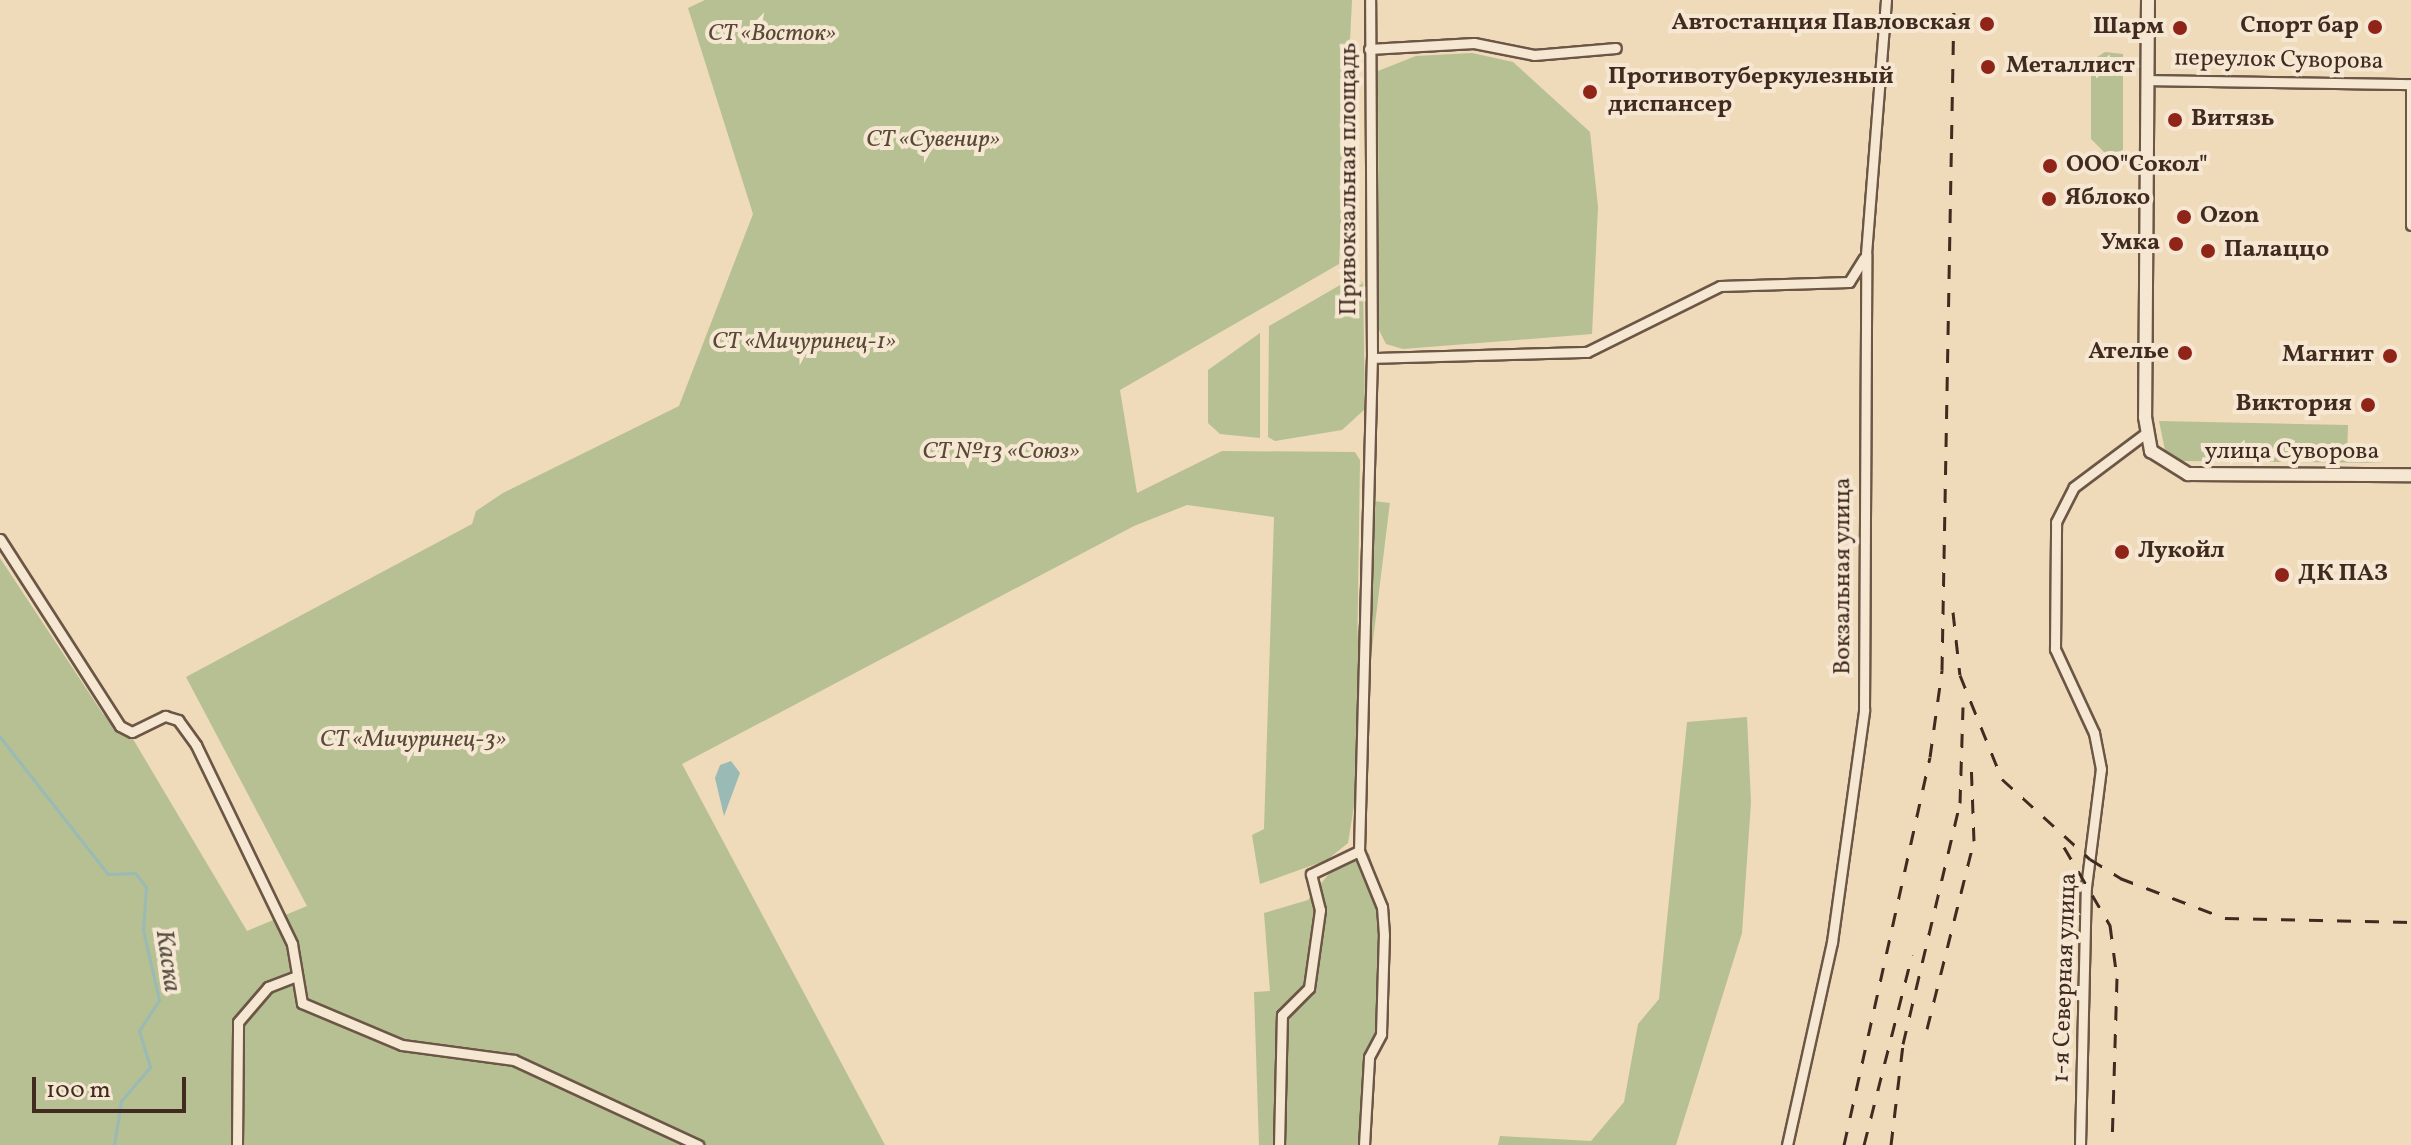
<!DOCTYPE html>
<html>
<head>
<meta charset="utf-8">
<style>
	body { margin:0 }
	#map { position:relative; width:2411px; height:1145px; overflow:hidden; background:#efdaba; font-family:Vollkorn,serif }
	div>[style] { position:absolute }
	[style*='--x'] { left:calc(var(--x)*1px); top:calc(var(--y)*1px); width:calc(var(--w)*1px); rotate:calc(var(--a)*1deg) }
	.green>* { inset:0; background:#b6c092; transform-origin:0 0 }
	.water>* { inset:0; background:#9abab5 }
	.stream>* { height:3px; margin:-1.5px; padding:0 1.5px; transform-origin:1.5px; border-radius:1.5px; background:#9abab5 }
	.roads { filter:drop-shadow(2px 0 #6c5646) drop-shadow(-2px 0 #6c5646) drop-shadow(0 2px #6c5646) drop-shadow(0 -2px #6c5646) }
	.street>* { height:9px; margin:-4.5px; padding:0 4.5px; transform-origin:4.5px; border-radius:4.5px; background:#f5e7d2 }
	.secondary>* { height:12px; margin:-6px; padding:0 6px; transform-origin:6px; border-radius:6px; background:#f5e7d2 }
	.rail>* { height:3px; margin-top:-1.5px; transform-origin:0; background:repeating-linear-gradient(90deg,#412a1f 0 14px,transparent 0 28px) }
	.dots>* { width:22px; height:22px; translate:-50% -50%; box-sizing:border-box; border:4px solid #f5e7d2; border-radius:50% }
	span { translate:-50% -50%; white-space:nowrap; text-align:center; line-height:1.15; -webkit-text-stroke:8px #f5e7d2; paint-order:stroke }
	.poi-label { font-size:24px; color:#412a1f; font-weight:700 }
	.right { translate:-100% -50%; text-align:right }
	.left { translate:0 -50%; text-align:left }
	.park-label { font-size:24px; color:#584836; font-style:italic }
	.street-label { font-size:24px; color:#412a1f }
	.water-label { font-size:26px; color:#574e44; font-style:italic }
	.scale { position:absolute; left:32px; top:1077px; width:154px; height:36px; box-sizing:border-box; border:4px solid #412a1f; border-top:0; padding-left:10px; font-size:24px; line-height:28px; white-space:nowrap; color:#412a1f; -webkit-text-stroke:6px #f5e7d2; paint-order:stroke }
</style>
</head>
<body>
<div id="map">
	<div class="green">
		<i style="clip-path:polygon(705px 0,1352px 0,1339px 264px,1120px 390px,1137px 493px,1222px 451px,1355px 452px,1360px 460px,1355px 800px,1348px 843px,1327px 860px,1260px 884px,1252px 835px,1264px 829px,1274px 517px,1187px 505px,1134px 526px,682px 764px,885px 1145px,0 1145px,0 558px,103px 714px,133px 739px,247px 931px,307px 906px,186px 677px,472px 524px,476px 511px,503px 493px,679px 406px,753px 214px,688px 8px)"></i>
		<i style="clip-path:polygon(2105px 52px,2123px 54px,2123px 152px,2105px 153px,2091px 139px,2091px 61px)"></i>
		<i style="clip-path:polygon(1472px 53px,1513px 62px,1590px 132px,1598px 207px,1592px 334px,1403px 349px,1386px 344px,1379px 330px,1378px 71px,1416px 56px)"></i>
		<i style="clip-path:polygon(1354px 277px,1363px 283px,1365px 409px,1342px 430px,1275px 441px,1268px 437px,1269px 326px)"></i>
		<i style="clip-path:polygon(1260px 333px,1260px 438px,1220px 434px,1208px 423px,1208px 370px)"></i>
		<i style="clip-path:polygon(2159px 421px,2348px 425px,2347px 461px,2386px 463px,2180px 461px,2166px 455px)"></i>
		<i style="left:1374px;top:501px;width:16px;height:245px;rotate:7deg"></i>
		<i style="clip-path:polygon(1747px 717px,1751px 802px,1742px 933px,1676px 1145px,1498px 1145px,1500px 1136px,1591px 1141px,1624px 1102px,1638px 1024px,1659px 999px,1687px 722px)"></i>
		<i style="clip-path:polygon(1369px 853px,1386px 911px,1383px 1036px,1372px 1058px,1368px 1145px,1259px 1145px,1254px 992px,1270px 991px,1264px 913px,1308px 900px,1331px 871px)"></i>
	</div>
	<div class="water">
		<i style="clip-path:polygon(731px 761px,740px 773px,724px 816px,715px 778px,720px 765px)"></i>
	</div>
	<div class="stream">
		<i style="--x:0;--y:737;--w:174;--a:51.8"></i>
		<i style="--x:108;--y:874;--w:27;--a:-2"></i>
		<i style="--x:135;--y:873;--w:18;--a:52"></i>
		<i style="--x:146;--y:887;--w:43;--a:94"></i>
		<i style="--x:143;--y:930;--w:72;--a:77.1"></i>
		<i style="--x:159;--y:1000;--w:37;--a:123"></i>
		<i style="--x:139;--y:1031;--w:38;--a:73"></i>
		<i style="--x:150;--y:1067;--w:45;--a:130.5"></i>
		<i style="--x:121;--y:1101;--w:45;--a:99"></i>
	</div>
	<div class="roads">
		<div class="street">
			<i style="--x:1369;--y:49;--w:105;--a:-3.3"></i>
			<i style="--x:1474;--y:43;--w:61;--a:11.3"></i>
			<i style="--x:1534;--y:55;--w:82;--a:-4.9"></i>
			<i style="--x:2147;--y:80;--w:264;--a:0.9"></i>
			<i style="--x:2411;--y:84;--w:141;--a:90"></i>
			<i style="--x:1372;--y:358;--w:215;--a:-1.6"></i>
			<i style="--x:1587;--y:352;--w:148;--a:-26.4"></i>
			<i style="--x:1720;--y:286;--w:129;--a:-1.8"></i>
			<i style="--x:1849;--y:282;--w:28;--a:-58"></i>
			<i style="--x:0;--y:539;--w:222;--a:57.3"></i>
			<i style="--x:120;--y:726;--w:13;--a:27"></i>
			<i style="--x:132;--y:732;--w:37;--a:-26"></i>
			<i style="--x:165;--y:716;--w:14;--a:17"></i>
			<i style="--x:178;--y:720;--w:31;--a:54"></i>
			<i style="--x:196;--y:745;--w:221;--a:64.2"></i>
			<i style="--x:292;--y:944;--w:60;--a:80.4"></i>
			<i style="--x:302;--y:1003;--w:108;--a:22.8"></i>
			<i style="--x:402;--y:1045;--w:113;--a:7.6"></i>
			<i style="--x:514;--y:1060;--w:203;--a:24.8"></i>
			<i style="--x:237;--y:1145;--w:123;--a:-89.5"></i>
			<i style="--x:238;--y:1022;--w:46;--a:-49.4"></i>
			<i style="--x:268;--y:987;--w:31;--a:-21"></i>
			<i style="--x:1279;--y:1145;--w:130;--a:-88.7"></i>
			<i style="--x:1282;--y:1015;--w:38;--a:-45"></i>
			<i style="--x:1309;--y:988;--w:79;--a:-82"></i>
			<i style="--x:1320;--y:910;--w:37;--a:-104"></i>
			<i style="--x:1311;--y:874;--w:53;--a:-25.6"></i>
			<i style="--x:1364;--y:1145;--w:88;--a:-86.7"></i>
			<i style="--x:1369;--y:1057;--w:26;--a:-62"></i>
			<i style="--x:1381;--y:1034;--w:99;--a:-88.3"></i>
			<i style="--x:1384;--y:935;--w:28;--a:-94"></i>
			<i style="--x:1382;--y:907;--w:61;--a:-112.3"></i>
			<i style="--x:1359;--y:851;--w:493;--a:-88.5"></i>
			<i style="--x:1372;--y:358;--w:358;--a:-90.3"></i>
			<i style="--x:1787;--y:1145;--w:208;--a:-77.5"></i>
			<i style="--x:1832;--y:942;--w:234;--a:-82.1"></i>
			<i style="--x:1864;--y:710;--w:456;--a:-89.7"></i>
			<i style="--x:1866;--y:254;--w:255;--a:-85.5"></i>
			<i style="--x:2080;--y:1145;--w:258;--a:-88.7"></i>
			<i style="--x:2086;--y:887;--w:119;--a:-82.8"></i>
			<i style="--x:2101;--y:769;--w:37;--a:-101"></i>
			<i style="--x:2094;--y:733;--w:93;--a:-114.9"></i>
			<i style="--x:2055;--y:649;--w:127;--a:-89.5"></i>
			<i style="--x:2056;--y:522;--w:39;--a:-63"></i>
			<i style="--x:2074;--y:487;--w:90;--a:-36.9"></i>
		</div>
		<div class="secondary">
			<i style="--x:2148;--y:0;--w:417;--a:90.4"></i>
			<i style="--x:2145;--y:417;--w:35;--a:80"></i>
			<i style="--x:2151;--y:451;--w:44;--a:31.9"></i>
			<i style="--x:2188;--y:474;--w:223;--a:0.3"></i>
		</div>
	</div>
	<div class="rail">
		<i style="--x:1953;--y:612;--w:63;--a:83.7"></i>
		<i style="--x:1960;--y:675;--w:112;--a:68"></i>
		<i style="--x:2002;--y:779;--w:119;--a:42.3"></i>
		<i style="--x:2090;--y:859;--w:36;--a:32"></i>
		<i style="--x:2120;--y:878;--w:112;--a:20.9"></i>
		<i style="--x:2225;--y:918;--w:186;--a:1.2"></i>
		<i style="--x:2064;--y:847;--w:91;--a:59.5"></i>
		<i style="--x:2110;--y:925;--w:53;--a:82.5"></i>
		<i style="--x:2117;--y:978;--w:167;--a:91.7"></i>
		<i style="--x:1927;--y:1029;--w:194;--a:-76"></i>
		<i style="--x:1974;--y:841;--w:80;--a:-92.1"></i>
		<i style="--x:1844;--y:1145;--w:397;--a:-77.5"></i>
		<i style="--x:1930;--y:757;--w:88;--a:-82.1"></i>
		<i style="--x:1942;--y:670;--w:670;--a:-88.97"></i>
		<i style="--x:1864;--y:1145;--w:196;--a:-75.8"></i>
		<i style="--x:1891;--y:1145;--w:102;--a:-83.2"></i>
		<i style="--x:1903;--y:1044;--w:248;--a:-76.7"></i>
		<i style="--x:1960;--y:803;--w:96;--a:-88.2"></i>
	</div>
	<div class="dots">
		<i style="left:1987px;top:24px;background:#8f2418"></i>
		<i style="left:2375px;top:27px;background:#8f2418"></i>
		<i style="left:2180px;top:28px;background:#8f2418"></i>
		<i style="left:1988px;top:67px;background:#8f2418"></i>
		<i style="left:1590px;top:92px;background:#8f2418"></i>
		<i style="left:2175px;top:120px;background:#8f2418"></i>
		<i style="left:2050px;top:166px;background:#8f2418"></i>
		<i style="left:2049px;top:199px;background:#8f2418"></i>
		<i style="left:2184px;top:217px;background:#8f2418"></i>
		<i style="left:2176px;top:244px;background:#8f2418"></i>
		<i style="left:2208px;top:251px;background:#8f2418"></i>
		<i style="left:2185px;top:353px;background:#8f2418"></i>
		<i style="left:2390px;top:356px;background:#8f2418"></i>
		<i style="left:2368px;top:405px;background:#8f2418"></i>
		<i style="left:2122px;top:552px;background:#8f2418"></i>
		<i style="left:2282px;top:575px;background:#8f2418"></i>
	</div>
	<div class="poi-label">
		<span class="right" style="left:1971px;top:24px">Автостанция Павловская</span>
		<span class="right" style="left:2359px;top:27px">Спорт бар</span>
		<span class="right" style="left:2164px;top:28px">Шарм</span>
		<span class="left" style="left:2006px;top:67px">Металлист</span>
		<span class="left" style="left:1608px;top:92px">Противотуберкулезный<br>диспансер</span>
		<span class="left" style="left:2191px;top:120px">Витязь</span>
		<span class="left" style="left:2066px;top:166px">ООО"Сокол"</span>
		<span class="left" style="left:2065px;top:199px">Яблоко</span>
		<span class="left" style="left:2200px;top:217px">Ozon</span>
		<span class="right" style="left:2160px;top:244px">Умка</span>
		<span class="left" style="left:2224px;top:251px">Палаццо</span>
		<span class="right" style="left:2169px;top:353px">Ателье</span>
		<span class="right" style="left:2374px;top:356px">Магнит</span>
		<span class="right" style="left:2352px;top:405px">Виктория</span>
		<span class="left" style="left:2138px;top:552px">Лукойл</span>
		<span class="left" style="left:2298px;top:575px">ДК ПАЗ</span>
	</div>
	<div class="park-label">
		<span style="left:772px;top:35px">СТ «Восток»</span>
		<span style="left:933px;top:141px">СТ «Сувенир»</span>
		<span style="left:804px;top:343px">СТ «Мичуринец-1»</span>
		<span style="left:1001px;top:453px">СТ №13 «Союз»</span>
		<span style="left:413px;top:741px">СТ «Мичуринец-3»</span>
	</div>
	<div class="street-label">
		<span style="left:2279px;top:61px;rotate:1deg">переулок Суворова</span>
		<span style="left:1350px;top:179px;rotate:-90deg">Привокзальная площадь</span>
		<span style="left:2292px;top:453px">улица Суворова</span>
		<span style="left:1844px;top:576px;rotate:-90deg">Вокзальная улица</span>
		<span style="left:2066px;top:978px;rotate:-88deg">1-я Северная улица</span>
	</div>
	<div class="water-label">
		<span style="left:167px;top:961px;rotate:82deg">Каска</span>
	</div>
	<div class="scale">100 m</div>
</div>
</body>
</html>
